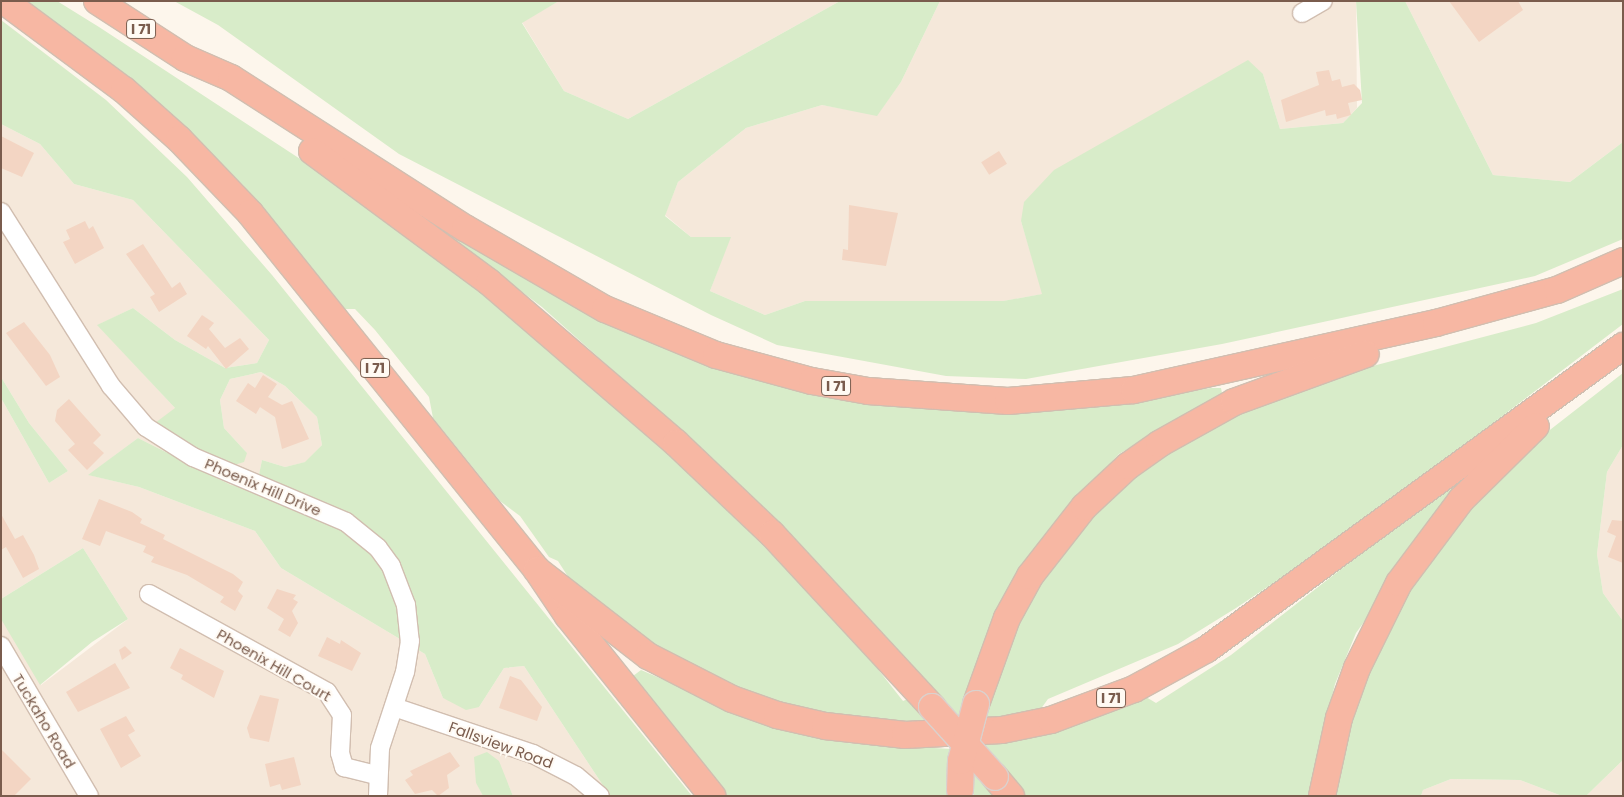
<!DOCTYPE html>
<html>
<head>
<meta charset="utf-8">
<style>
	body { margin:0 }
	#map { position:relative; width:1624px; height:797px; overflow:hidden; background:#fdf6ec; font-family:Poppins,sans-serif }
	div>[style] { position:absolute }
	[style*='--x'] { left:calc(var(--x)*1px); top:calc(var(--y)*1px); width:calc(var(--w)*1px); rotate:calc(var(--a)*1deg) }
	.residential>* { inset:0; background:#f5e8da }
	.green>* { inset:0; background:#d8ecc9 }
	.building>* { inset:0; background:#f3d5c3; transform-origin:0 0 }
	.roads { filter:drop-shadow(1px 0 #d1beb0) drop-shadow(-1px 0 #d1beb0) drop-shadow(0 1px #d1beb0) drop-shadow(0 -1px #d1beb0) }
	.minor>* { height:18px; margin:-9px; padding:0 9px; transform-origin:9px; border-radius:9px; background:#fff }
	.highway>* { height:26px; margin:-13px; padding:0 13px; transform-origin:13px; border-radius:13px; background:#f7b7a3 }
	.bridges { filter:drop-shadow(1px 0 #dad1cd) drop-shadow(-1px 0 #dad1cd) drop-shadow(0 1px #dad1cd) drop-shadow(0 -1px #dad1cd) }
	.highway-bridge>* { height:26px; margin:-13px; padding:0 13px; transform-origin:13px; border-radius:13px; background:#f7b7a3 }
	span { translate:-50% -50%; white-space:nowrap; text-align:center; line-height:1.15; -webkit-text-stroke:4px #fffaf3; paint-order:stroke }
	.shield-label span { padding:1px 4px; background:#fffaf3; border:1px solid; border-radius:4px; -webkit-text-stroke-width:0 }
	.shield-label { font-size:14px; color:#7a5c4d; font-weight:700 }
	.street-label { font-size:15px; color:#7a5c4d }
	.frame { position:absolute; inset:0; border:2px solid #7a5c4d; pointer-events:none }
</style>
</head>
<body>
<div id="map">
	<div class="residential">
		<i style="clip-path:polygon(559px 1px,840px 1px,628px 119px,564px 91px,522px 22px)"></i>
		<i style="clip-path:polygon(940px 1px,1356px 1px,1357px 108px,1343px 123px,1280px 129px,1263px 74px,1021px 221px,1043px 294px,1003px 301px,805px 301px,765px 315px,710px 291px,730px 237px,691px 237px,665px 215px,678px 182px,746px 128px,822px 105px,877px 115px,901px 82px)"></i>
		<i style="clip-path:polygon(1405px 1px,1623px 1px,1623px 142px,1570px 182px,1493px 175px)"></i>
		<i style="clip-path:polygon(1px 124px,40px 144px,74px 184px,133px 200px,269px 340px,257px 363px,225px 368px,175px 340px,133px 308px,98px 325px,175px 408px,247px 453px,224px 428px,220px 400px,230px 379px,261px 372px,285px 386px,317px 417px,322px 445px,306px 462px,285px 467px,262px 460px,256px 490px,231px 485px,138px 438px,89px 475px,139px 487px,255px 531px,281px 568px,425px 654px,443px 698px,479px 707px,504px 668px,524px 666px,610px 796px,513px 796px,508px 784px,476px 782px,483px 796px,1px 796px,1px 616px,41px 685px,128px 619px,83px 548px,1px 599px,1px 398px,49px 483px,68px 471px,29px 423px,1px 377px)"></i>
		<i style="clip-path:polygon(1623px 445px,1623px 621px,1603px 593px,1597px 554px,1607px 472px)"></i>
		<i style="clip-path:polygon(1623px 760px,1623px 796px,1586px 796px)"></i>
		<i style="clip-path:polygon(1451px 779px,1520px 780px,1562px 796px,1421px 796px,1423px 790px)"></i>
	</div>
	<div class="green">
		<i style="clip-path:polygon(23px 1px,57px 1px,99px 27px,343px 187px,461px 277px,561px 357px,700px 482px,847px 630px,903px 701px,908px 699px,933px 726px,861px 722px,758px 698px,654px 647px,574px 586px,558px 561px,549px 557px,520px 516px,500px 501px,433px 418px,429px 397px,375px 330px,355px 309px,345px 309px,243px 185px,150px 94px)"></i>
		<i style="clip-path:polygon(174px 1px,559px 1px,522px 23px,564px 91px,628px 119px,840px 1px,940px 1px,901px 82px,877px 116px,822px 105px,746px 128px,678px 182px,665px 216px,691px 237px,731px 237px,710px 291px,765px 315px,805px 301px,1003px 301px,1042px 294px,1021px 221px,1024px 202px,1054px 170px,1248px 60px,1263px 74px,1280px 129px,1343px 123px,1362px 103px,1356px 1px,1405px 1px,1493px 175px,1570px 182px,1623px 142px,1623px 239px,1535px 276px,1222px 344px,1026px 379px,946px 376px,777px 345px,711px 315px,399px 154px,218px 25px)"></i>
		<i style="clip-path:polygon(1px 20px,106px 100px,187px 177px,272px 275px,692px 796px,610px 796px,524px 666px,504px 668px,479px 707px,466px 710px,443px 698px,425px 654px,281px 568px,255px 531px,139px 487px,88px 475px,138px 438px,231px 485px,256px 489px,262px 460px,285px 467px,305px 462px,322px 445px,317px 417px,285px 386px,261px 372px,230px 379px,220px 400px,224px 428px,247px 453px,244px 462px,231px 466px,165px 437px,155px 423px,175px 408px,97px 325px,133px 308px,175px 340px,225px 368px,257px 363px,269px 340px,133px 200px,74px 184px,40px 144px,1px 124px)"></i>
		<i style="clip-path:polygon(418px 213px,743px 373px,1137px 399px,1211px 388px,1221px 388px,1222px 393px,1119px 454px,1053px 525px,1000px 607px,959px 719px,823px 570px,688px 437px,542px 307px)"></i>
		<i style="clip-path:polygon(1623px 289px,1623px 324px,1357px 527px,1236px 608px,1178px 644px,1048px 699px,1040px 710px,983px 719px,1002px 653px,1038px 578px,1112px 491px,1223px 417px,1350px 372px,1536px 323px)"></i>
		<i style="clip-path:polygon(1623px 373px,1623px 445px,1607px 472px,1597px 554px,1603px 593px,1623px 621px,1623px 760px,1586px 796px,1562px 796px,1520px 780px,1451px 779px,1423px 790px,1421px 796px,1332px 796px,1334px 773px,1391px 613px,1459px 513px,1528px 447px)"></i>
		<i style="clip-path:polygon(1px 377px,29px 423px,68px 471px,49px 483px,1px 398px)"></i>
		<i style="clip-path:polygon(1458px 478px,1463px 483px,1356px 633px,1335px 684px,1308px 796px,1026px 796px,981px 746px,1043px 735px,1146px 697px,1156px 703px,1231px 655px)"></i>
		<i style="clip-path:polygon(83px 548px,128px 619px,92px 642px,40px 685px,1px 619px,1px 599px)"></i>
		<i style="clip-path:polygon(641px 670px,778px 729px,847px 743px,952px 749px,947px 796px,722px 796px,633px 676px)"></i>
		<i style="clip-path:polygon(487px 752px,499px 761px,513px 796px,483px 796px,476px 783px,474px 757px)"></i>
		<i style="clip-path:polygon(974px 772px,995px 796px,974px 796px)"></i>
	</div>
	<div class="building">
		<i style="clip-path:polygon(1449px 1px,1518px 1px,1523px 10px,1479px 42px)"></i>
		<i style="clip-path:polygon(1329px 70px,1332px 81px,1340px 79px,1342px 87px,1354px 84px,1360px 90px,1362px 100px,1348px 103px,1351px 115px,1337px 119px,1336px 114px,1326px 116px,1325px 110px,1286px 122px,1281px 100px,1319px 85px,1316px 72px)"></i>
		<i style="clip-path:polygon(1px 136px,34px 153px,22px 177px,1px 168px)"></i>
		<i style="left:999px;top:151px;width:15px;height:21px;rotate:58deg"></i>
		<i style="clip-path:polygon(849px 205px,898px 213px,886px 266px,842px 260px,843px 249px,848px 250px)"></i>
		<i style="clip-path:polygon(85px 221px,89px 229px,93px 226px,104px 248px,75px 264px,63px 242px,70px 239px,66px 230px)"></i>
		<i style="clip-path:polygon(143px 244px,172px 288px,180px 282px,187px 294px,159px 312px,150px 297px,155px 294px,126px 254px)"></i>
		<i style="clip-path:polygon(202px 315px,214px 323px,209px 329px,225px 348px,240px 338px,249px 349px,226px 369px,208px 346px,206px 349px,187px 336px)"></i>
		<i style="clip-path:polygon(24px 322px,50px 355px,60px 377px,46px 386px,6px 333px)"></i>
		<i style="clip-path:polygon(263px 375px,277px 384px,268px 397px,282px 405px,292px 401px,309px 439px,282px 449px,275px 417px,260px 407px,256px 414px,236px 401px,248px 383px,255px 388px)"></i>
		<i style="clip-path:polygon(69px 399px,101px 435px,93px 443px,104px 453px,87px 470px,68px 450px,75px 444px,55px 421px,57px 410px)"></i>
		<i style="clip-path:polygon(99px 499px,132px 512px,142px 519px,140px 523px,165px 535px,163px 539px,233px 574px,243px 582px,238px 591px,243px 596px,235px 611px,220px 602px,224px 597px,187px 575px,151px 562px,154px 557px,143px 552px,146px 546px,106px 531px,100px 546px,82px 539px)"></i>
		<i style="clip-path:polygon(1px 514px,15px 539px,23px 535px,34px 555px,39px 569px,23px 578px,6px 547px,1px 550px)"></i>
		<i style="clip-path:polygon(1612px 520px,1623px 521px,1623px 563px,1608px 557px,1616px 536px,1607px 532px)"></i>
		<i style="clip-path:polygon(277px 589px,296px 595px,293px 599px,298px 602px,292px 611px,298px 623px,290px 637px,278px 630px,284px 619px,267px 608px)"></i>
		<i style="clip-path:polygon(327px 637px,340px 644px,341px 640px,361px 653px,352px 671px,318px 656px)"></i>
		<i style="clip-path:polygon(125px 646px,132px 653px,122px 660px,119px 650px)"></i>
		<i style="clip-path:polygon(180px 648px,224px 671px,214px 698px,181px 679px,183px 675px,170px 668px)"></i>
		<i style="clip-path:polygon(115px 663px,130px 688px,78px 712px,66px 692px)"></i>
		<i style="clip-path:polygon(510px 676px,521px 680px,542px 707px,537px 721px,499px 708px)"></i>
		<i style="clip-path:polygon(260px 695px,279px 699px,269px 742px,250px 738px,247px 728px)"></i>
		<i style="clip-path:polygon(126px 716px,135px 731px,128px 735px,141px 756px,121px 768px,100px 729px)"></i>
		<i style="clip-path:polygon(1px 749px,31px 779px,14px 796px,1px 796px)"></i>
		<i style="clip-path:polygon(450px 752px,460px 766px,447px 775px,449px 788px,438px 796px,432px 790px,415px 794px,405px 780px,413px 775px,410px 771px)"></i>
		<i style="clip-path:polygon(294px 757px,301px 785px,282px 790px,280px 784px,270px 787px,265px 764px)"></i>
	</div>
	<div class="roads">
		<div class="minor">
			<i style="--x:1302;--y:13;--w:24;--a:-30"></i>
			<i style="--x:1;--y:212;--w:206;--a:57.7"></i>
			<i style="--x:111;--y:386;--w:54;--a:49.5"></i>
			<i style="--x:146;--y:427;--w:56;--a:32.6"></i>
			<i style="--x:193;--y:457;--w:166;--a:23"></i>
			<i style="--x:346;--y:522;--w:41;--a:39.1"></i>
			<i style="--x:378;--y:548;--w:22;--a:54"></i>
			<i style="--x:391;--y:566;--w:42;--a:69"></i>
			<i style="--x:406;--y:605;--w:36;--a:84"></i>
			<i style="--x:410;--y:641;--w:31;--a:99"></i>
			<i style="--x:405;--y:672;--w:80;--a:108.2"></i>
			<i style="--x:380;--y:748;--w:48;--a:92.4"></i>
			<i style="--x:149;--y:594;--w:203;--a:28.8"></i>
			<i style="--x:327;--y:692;--w:27;--a:57"></i>
			<i style="--x:342;--y:715;--w:38;--a:93"></i>
			<i style="--x:340;--y:753;--w:15;--a:74"></i>
			<i style="--x:344;--y:767;--w:33;--a:14"></i>
			<i style="--x:1;--y:646;--w:174;--a:59.6"></i>
			<i style="--x:394;--y:707;--w:147;--a:18.7"></i>
			<i style="--x:533;--y:754;--w:48;--a:27.1"></i>
			<i style="--x:576;--y:776;--w:31;--a:40"></i>
		</div>
		<div class="highway">
			<i style="--x:4;--y:1;--w:149;--a:36.6"></i>
			<i style="--x:124;--y:90;--w:74;--a:41.7"></i>
			<i style="--x:179;--y:139;--w:103;--a:46.2"></i>
			<i style="--x:250;--y:213;--w:458;--a:51.2"></i>
			<i style="--x:537;--y:570;--w:55;--a:56"></i>
			<i style="--x:568;--y:616;--w:231;--a:51.3"></i>
			<i style="--x:97;--y:1;--w:105;--a:32.9"></i>
			<i style="--x:185;--y:58;--w:50;--a:23.5"></i>
			<i style="--x:231;--y:78;--w:278;--a:32.7"></i>
			<i style="--x:465;--y:228;--w:162;--a:30.1"></i>
			<i style="--x:605;--y:309;--w:120;--a:22.5"></i>
			<i style="--x:716;--y:355;--w:99;--a:15.2"></i>
			<i style="--x:812;--y:381;--w:57;--a:10.1"></i>
			<i style="--x:868;--y:391;--w:140;--a:4.1"></i>
			<i style="--x:1008;--y:401;--w:126;--a:-5"></i>
			<i style="--x:1134;--y:390;--w:309;--a:-12.5"></i>
			<i style="--x:1436;--y:323;--w:125;--a:-15.3"></i>
			<i style="--x:1557;--y:290;--w:72;--a:-23.7"></i>
			<i style="--x:312;--y:151;--w:220;--a:36.5"></i>
			<i style="--x:489;--y:282;--w:247;--a:40.7"></i>
			<i style="--x:676;--y:443;--w:132;--a:43.5"></i>
			<i style="--x:772;--y:534;--w:236;--a:47.2"></i>
			<i style="--x:537;--y:570;--w:140;--a:37.8"></i>
			<i style="--x:648;--y:656;--w:94;--a:27.1"></i>
			<i style="--x:732;--y:699;--w:48;--a:19.6"></i>
			<i style="--x:777;--y:715;--w:49;--a:12.9"></i>
			<i style="--x:825;--y:726;--w:81;--a:6.4"></i>
			<i style="--x:905;--y:735;--w:97;--a:-3"></i>
			<i style="--x:1002;--y:730;--w:50;--a:-11.5"></i>
			<i style="--x:1051;--y:720;--w:89;--a:-20.5"></i>
			<i style="--x:1134;--y:689;--w:83;--a:-28.7"></i>
			<i style="--x:1207;--y:649;--w:515;--a:-36.07"></i>
			<i style="--x:976;--y:704;--w:91;--a:-70.2"></i>
			<i style="--x:1007;--y:618;--w:48;--a:-61.3"></i>
			<i style="--x:1030;--y:576;--w:88;--a:-52"></i>
			<i style="--x:1084;--y:507;--w:60;--a:-43"></i>
			<i style="--x:1128;--y:466;--w:38;--a:-35"></i>
			<i style="--x:1159;--y:444;--w:86;--a:-29.2"></i>
			<i style="--x:1234;--y:402;--w:140;--a:-20"></i>
			<i style="--x:995;--y:777;--w:25;--a:50"></i>
			<i style="--x:1322;--y:796;--w:80;--a:-77.7"></i>
			<i style="--x:1339;--y:718;--w:53;--a:-70.2"></i>
			<i style="--x:1357;--y:668;--w:95;--a:-63.7"></i>
			<i style="--x:1399;--y:583;--w:104;--a:-53.2"></i>
			<i style="--x:1461;--y:500;--w:105;--a:-44.6"></i>
		</div>
	</div>
	<div class="bridges">
		<div class="highway-bridge">
			<i style="--x:932;--y:707;--w:94;--a:48"></i>
			<i style="--x:960;--y:790;--w:29;--a:-88"></i>
			<i style="--x:961;--y:761;--w:59;--a:-75.3"></i>
		</div>
	</div>
	<div class="shield-label">
		<span style="left:141px;top:29px">I 71</span>
		<span style="left:375px;top:368px">I 71</span>
		<span style="left:836px;top:386px">I 71</span>
		<span style="left:1111px;top:698px">I 71</span>
	</div>
	<div class="street-label">
		<span style="left:263px;top:487px;rotate:23deg">Phoenix Hill Drive</span>
		<span style="left:274px;top:665px;rotate:30deg">Phoenix Hill Court</span>
		<span style="left:44px;top:721px;rotate:59deg">Tuckaho Road</span>
		<span style="left:501px;top:745px;rotate:20deg">Fallsview Road</span>
	</div>
	<div class="frame"></div>
</div>
</body>
</html>
